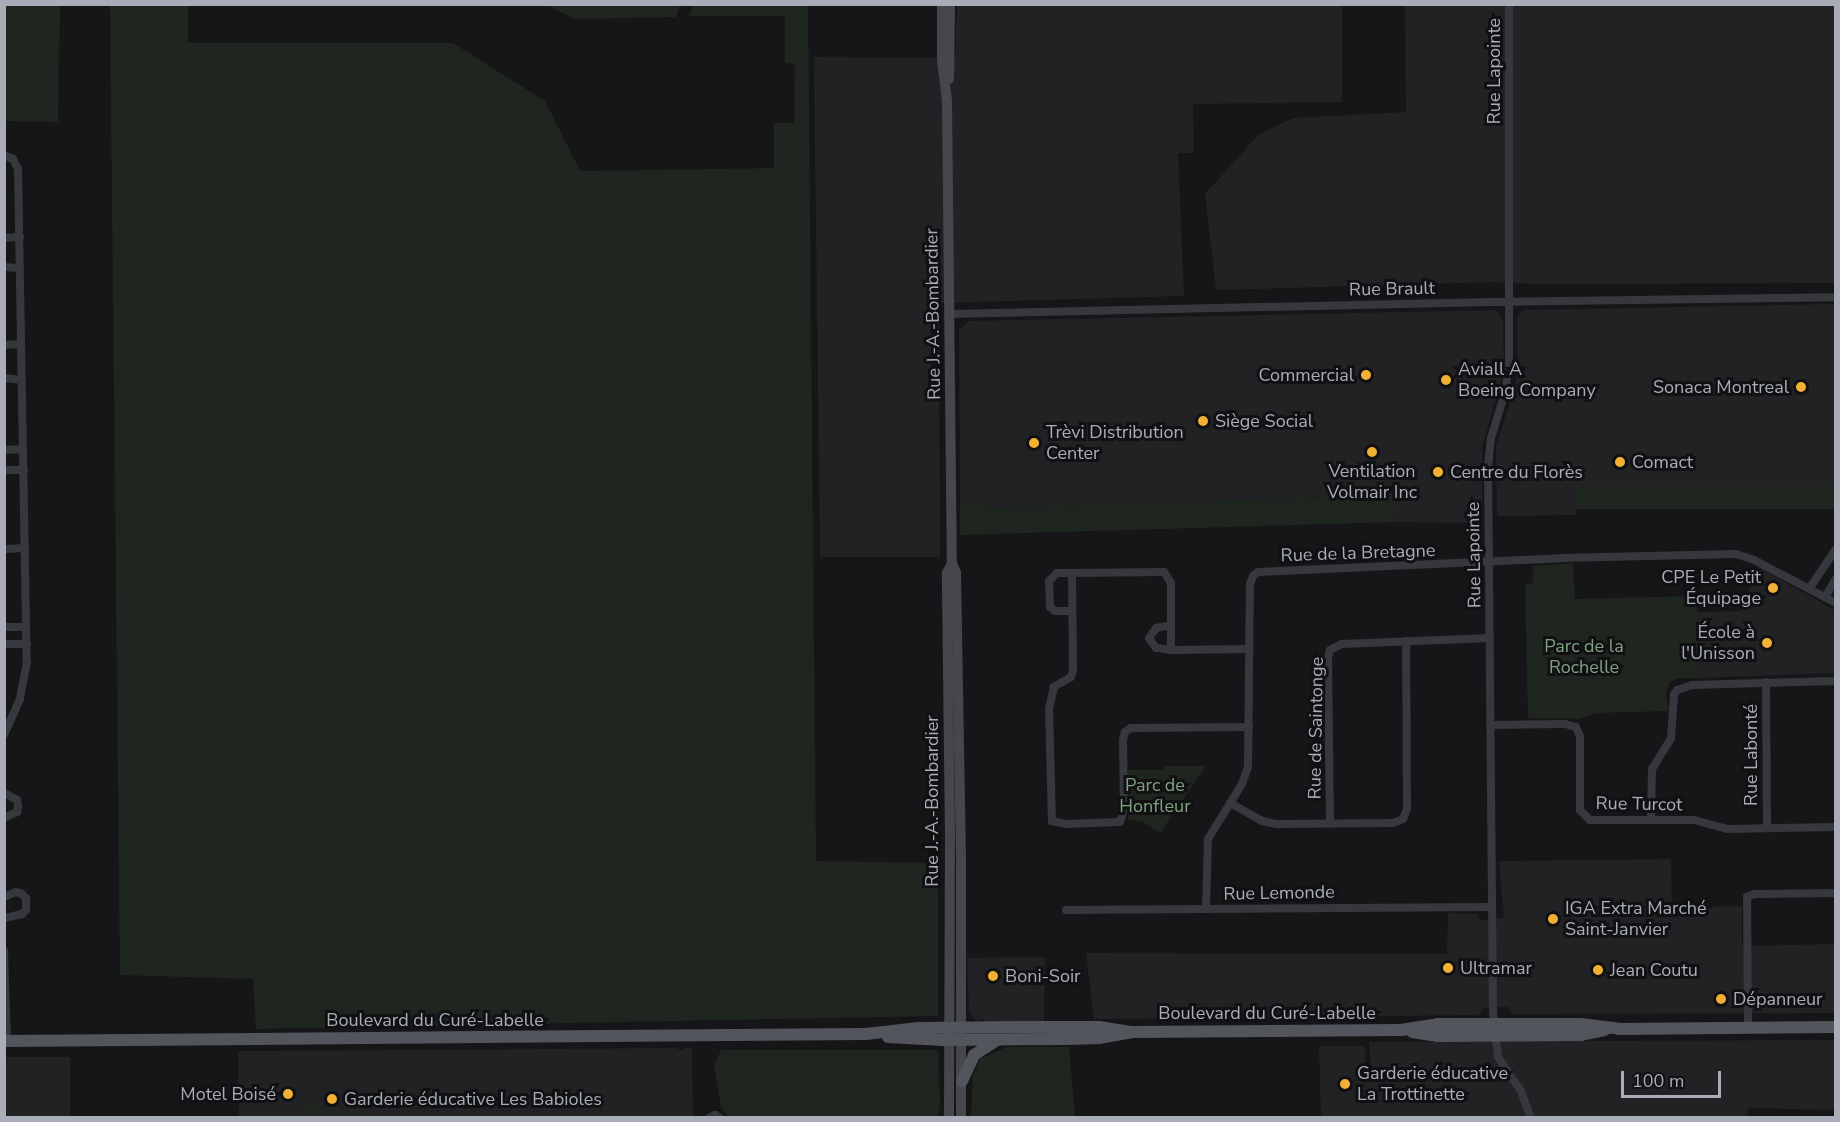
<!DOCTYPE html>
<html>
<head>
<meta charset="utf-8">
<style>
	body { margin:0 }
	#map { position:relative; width:1840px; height:1122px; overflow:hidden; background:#161618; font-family:"Nunito Sans",sans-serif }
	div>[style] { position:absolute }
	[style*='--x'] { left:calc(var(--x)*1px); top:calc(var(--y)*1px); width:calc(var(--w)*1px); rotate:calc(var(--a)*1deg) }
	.built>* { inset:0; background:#222225; transform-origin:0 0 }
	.green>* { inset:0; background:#1e261f; transform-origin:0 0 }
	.street>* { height:8px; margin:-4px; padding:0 4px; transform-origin:4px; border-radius:4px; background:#37383d }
	.secondary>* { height:10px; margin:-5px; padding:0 5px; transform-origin:5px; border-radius:5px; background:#45474d }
	.primary>* { height:12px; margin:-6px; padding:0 6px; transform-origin:6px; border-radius:6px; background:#53555c }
	.dots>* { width:16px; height:16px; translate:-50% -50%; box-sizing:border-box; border:3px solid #111113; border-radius:50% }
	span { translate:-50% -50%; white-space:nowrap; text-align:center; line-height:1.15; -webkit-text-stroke:6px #111113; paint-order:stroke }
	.street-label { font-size:18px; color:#a8adb8 }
	.poi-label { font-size:18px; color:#a8adb8 }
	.left { translate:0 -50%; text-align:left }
	.right { translate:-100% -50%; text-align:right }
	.park-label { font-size:18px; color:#7fa381 }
	.frame { position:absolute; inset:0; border:6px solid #a8adb8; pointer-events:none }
	.scale { position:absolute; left:1621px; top:1071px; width:100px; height:27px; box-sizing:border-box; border:3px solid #a8adb8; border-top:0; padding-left:8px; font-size:18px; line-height:21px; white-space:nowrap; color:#a8adb8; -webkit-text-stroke:4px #111113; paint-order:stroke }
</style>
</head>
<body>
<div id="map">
	<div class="built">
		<i style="clip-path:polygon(957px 5px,1342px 5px,1342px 102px,1193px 104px,1194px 153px,1178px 153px,1184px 296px,939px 303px,940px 557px,820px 557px,814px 57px,955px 58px)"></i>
		<i style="clip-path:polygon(1405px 5px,1835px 5px,1835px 283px,1538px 284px,1493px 282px,1216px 290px,1205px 194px,1258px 135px,1293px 118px,1406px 112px)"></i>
		<i style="clip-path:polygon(1835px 304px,1835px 485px,1577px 494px,1576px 515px,1497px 516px,1496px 447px,1514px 389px,1518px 369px,1517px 318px,1523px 310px)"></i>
		<i style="clip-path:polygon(1496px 310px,1503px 320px,1504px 370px,1482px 448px,1482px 523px,1397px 522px,1395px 495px,992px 508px,976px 504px,960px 505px,959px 330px,969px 321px)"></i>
		<i style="clip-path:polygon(1758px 567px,1835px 610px,1835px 673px,1699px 678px,1697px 612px,1741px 611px)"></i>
		<i style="clip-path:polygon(1671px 859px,1672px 907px,1742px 906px,1742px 946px,1835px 944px,1835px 1013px,1512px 1014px,1508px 1007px,1482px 1008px,1479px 1015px,1094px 1019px,1086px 953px,1447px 954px,1448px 913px,1478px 914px,1479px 920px,1504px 918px,1499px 861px)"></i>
		<i style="clip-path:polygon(1045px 957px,1044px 1021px,984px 1022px,984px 1019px,977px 1021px,969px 1013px,967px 958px)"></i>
		<i style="clip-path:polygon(1835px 1040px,1835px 1110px,1748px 1108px,1748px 1118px,1321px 1117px,1319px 1046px,1365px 1046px,1366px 1071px,1371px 1070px,1369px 1042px)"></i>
		<i style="clip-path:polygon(675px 1048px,682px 1050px,684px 1048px,692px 1048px,693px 1117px,239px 1117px,238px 1051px)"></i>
		<i style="left:4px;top:1057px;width:66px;height:60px"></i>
	</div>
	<div class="green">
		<i style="left:5px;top:4px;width:55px;height:117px;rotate:1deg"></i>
		<i style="clip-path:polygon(110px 5px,188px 5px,188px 43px,453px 43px,545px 101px,580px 171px,774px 168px,774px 123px,794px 123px,795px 64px,785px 63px,785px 16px,689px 16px,693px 5px,808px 5px,816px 861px,938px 863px,938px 1016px,256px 1029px,253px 979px,120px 975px)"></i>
		<i style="clip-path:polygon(547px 5px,680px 5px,676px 17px,575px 19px)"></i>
		<i style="left:1835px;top:485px;width:24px;height:259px;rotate:90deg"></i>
		<i style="clip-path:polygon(1396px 495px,1397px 522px,960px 535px,960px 505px,976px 504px,992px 508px)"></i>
		<i style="clip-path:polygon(1573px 563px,1575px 599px,1697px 596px,1699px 678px,1678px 678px,1670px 682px,1666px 691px,1668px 711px,1596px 713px,1578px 719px,1528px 718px,1525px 584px,1533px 583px,1533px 566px)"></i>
		<i style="clip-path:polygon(1164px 766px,1206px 766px,1160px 833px,1143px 822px,1128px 820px,1128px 770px,1162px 770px)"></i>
		<i style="clip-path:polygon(1006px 1047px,1069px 1047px,1075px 1117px,971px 1117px,973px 1076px,980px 1059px)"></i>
		<i style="clip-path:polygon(721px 1050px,938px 1050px,940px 1104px,938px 1117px,730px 1117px,721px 1108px,714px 1066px)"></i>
		<i style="clip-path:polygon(305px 1103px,322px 1103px,322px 1107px,340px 1107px,340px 1111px,360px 1107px,361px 1117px,305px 1117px)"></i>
	</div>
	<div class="street">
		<i style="--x:1509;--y:4;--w:355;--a:90"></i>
		<i style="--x:1509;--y:359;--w:30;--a:96"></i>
		<i style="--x:1506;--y:389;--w:51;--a:107"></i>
		<i style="--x:1491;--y:438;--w:29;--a:96"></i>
		<i style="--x:1488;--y:467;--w:545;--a:89.47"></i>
		<i style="--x:1493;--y:1012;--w:45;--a:83.7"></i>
		<i style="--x:1498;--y:1057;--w:41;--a:55.9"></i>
		<i style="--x:1521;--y:1091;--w:29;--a:70"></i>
		<i style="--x:4;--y:155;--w:10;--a:24"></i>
		<i style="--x:13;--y:159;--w:11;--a:63"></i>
		<i style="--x:18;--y:169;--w:493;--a:89"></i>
		<i style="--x:27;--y:662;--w:38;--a:101"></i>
		<i style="--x:20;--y:699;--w:39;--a:114"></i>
		<i style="--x:4;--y:238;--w:16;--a:-4"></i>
		<i style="--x:4;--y:267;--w:16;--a:4"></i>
		<i style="--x:949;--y:314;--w:542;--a:-1.27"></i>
		<i style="--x:1491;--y:302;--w:345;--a:-0.8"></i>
		<i style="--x:4;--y:345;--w:17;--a:-3"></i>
		<i style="--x:4;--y:378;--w:18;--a:6"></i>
		<i style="--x:4;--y:450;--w:19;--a:-3"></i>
		<i style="--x:4;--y:470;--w:20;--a:0"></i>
		<i style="--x:4;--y:549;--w:21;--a:-3"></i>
		<i style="--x:1809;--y:589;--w:48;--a:-56"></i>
		<i style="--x:1825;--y:597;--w:21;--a:-59"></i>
		<i style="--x:1072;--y:611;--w:17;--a:180"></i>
		<i style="--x:1055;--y:611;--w:6;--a:-141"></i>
		<i style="--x:1050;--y:607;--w:26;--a:-92"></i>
		<i style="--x:1049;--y:581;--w:11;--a:-45"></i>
		<i style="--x:1057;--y:573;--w:15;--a:0"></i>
		<i style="--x:4;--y:627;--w:22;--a:0"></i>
		<i style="--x:4;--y:644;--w:23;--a:0"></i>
		<i style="--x:1249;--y:649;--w:78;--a:179.3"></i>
		<i style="--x:1171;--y:650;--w:67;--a:-90"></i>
		<i style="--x:1171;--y:583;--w:13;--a:-122"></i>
		<i style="--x:1164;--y:572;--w:92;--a:179.4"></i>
		<i style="--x:1072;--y:573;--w:97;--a:89.4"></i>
		<i style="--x:1073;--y:670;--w:7;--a:106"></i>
		<i style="--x:1071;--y:677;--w:20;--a:150"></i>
		<i style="--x:1054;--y:687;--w:22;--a:103"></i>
		<i style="--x:1049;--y:708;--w:113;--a:88.5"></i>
		<i style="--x:1052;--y:821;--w:14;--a:12"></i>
		<i style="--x:1066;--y:824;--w:54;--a:-2.1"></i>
		<i style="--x:1120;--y:822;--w:13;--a:-72"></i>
		<i style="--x:1124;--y:810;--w:70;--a:-90.8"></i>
		<i style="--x:1123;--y:740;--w:8;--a:-76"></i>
		<i style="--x:1125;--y:732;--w:7;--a:-34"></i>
		<i style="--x:1131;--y:728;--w:118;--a:-0.5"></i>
		<i style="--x:1171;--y:650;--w:15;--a:-172"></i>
		<i style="--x:1156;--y:648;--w:12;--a:-125"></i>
		<i style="--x:1149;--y:638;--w:12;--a:-55"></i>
		<i style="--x:1156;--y:628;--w:15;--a:-11"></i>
		<i style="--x:1766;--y:682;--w:146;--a:89.6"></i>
		<i style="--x:1490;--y:725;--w:75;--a:-0.8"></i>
		<i style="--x:1565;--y:724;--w:11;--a:15"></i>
		<i style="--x:1576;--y:727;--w:11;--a:68"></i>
		<i style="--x:1580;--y:737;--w:73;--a:90"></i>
		<i style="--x:1580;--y:810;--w:14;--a:45"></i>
		<i style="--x:1590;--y:820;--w:104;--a:0"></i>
		<i style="--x:1694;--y:820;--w:34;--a:15"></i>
		<i style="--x:1727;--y:829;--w:109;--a:-1.1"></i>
		<i style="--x:4;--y:793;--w:15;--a:28"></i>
		<i style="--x:17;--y:800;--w:6;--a:81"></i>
		<i style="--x:18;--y:806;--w:6;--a:99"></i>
		<i style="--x:17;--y:812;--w:14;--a:155"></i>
		<i style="--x:1230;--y:803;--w:37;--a:29"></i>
		<i style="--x:1262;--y:821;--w:14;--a:12"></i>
		<i style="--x:1276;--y:824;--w:117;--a:-0.5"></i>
		<i style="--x:1393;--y:823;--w:11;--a:-22"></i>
		<i style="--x:1403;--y:819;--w:11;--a:-68"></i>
		<i style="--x:1407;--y:809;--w:168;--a:-90.3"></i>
		<i style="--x:1651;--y:820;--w:51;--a:-88.9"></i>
		<i style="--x:1652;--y:769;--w:36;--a:-58"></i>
		<i style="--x:1671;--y:738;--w:43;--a:-86"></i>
		<i style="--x:1674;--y:695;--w:6;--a:-59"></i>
		<i style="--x:1677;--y:690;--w:16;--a:-18"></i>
		<i style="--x:1692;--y:685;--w:144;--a:-1.6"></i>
		<i style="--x:1330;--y:823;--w:165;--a:-90.7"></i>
		<i style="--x:1328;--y:658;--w:8;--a:-76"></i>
		<i style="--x:1330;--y:650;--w:13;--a:-27"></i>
		<i style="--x:1342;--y:644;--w:148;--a:-2.3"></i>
		<i style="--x:4;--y:897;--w:13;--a:-23"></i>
		<i style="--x:16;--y:892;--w:6;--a:18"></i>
		<i style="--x:22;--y:894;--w:6;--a:45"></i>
		<i style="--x:26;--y:898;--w:12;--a:90"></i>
		<i style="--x:26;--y:910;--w:6;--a:135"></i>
		<i style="--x:22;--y:914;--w:18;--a:167"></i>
		<i style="--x:1206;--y:909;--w:70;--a:-88.4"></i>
		<i style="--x:1208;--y:839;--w:65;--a:-58.3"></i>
		<i style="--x:1242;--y:784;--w:18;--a:-71"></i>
		<i style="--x:1248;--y:767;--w:183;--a:-89.4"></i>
		<i style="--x:1250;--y:584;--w:9;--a:-69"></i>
		<i style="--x:1253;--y:576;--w:6;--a:-39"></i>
		<i style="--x:1258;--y:572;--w:303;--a:-2.6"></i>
		<i style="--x:1561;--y:558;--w:175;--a:-1.3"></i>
		<i style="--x:1736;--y:554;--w:19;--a:18"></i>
		<i style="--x:1754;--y:560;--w:93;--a:27.7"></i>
		<i style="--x:1066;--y:910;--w:425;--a:-0.4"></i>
		<i style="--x:4;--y:951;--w:90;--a:88.1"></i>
		<i style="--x:1748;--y:1028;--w:131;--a:-90.4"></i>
		<i style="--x:1747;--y:897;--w:8;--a:-23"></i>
		<i style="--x:1754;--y:894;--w:82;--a:-0.7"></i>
		<i style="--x:709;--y:1118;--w:7;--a:-27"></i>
		<i style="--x:715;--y:1115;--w:6;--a:31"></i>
	</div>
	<div class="secondary">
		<i style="--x:942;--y:4;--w:56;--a:90"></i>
		<i style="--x:942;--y:60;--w:41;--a:83"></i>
		<i style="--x:947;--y:101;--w:462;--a:89.4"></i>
		<i style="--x:952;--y:563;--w:11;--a:68"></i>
		<i style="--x:956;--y:573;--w:283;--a:89"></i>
		<i style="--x:961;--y:856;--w:262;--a:90"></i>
		<i style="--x:949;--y:79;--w:75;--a:-89.2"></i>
		<i style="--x:949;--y:1118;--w:284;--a:-89.8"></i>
		<i style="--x:950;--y:834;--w:261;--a:-90.7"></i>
		<i style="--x:947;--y:573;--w:11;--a:-63"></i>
	</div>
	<div class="primary">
		<i style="--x:1412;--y:1032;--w:25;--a:9"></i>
		<i style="--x:1437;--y:1036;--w:144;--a:-0.4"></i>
		<i style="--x:1581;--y:1035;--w:24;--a:-12"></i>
		<i style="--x:888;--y:1037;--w:55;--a:3.1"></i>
		<i style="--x:943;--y:1040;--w:126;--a:-0.5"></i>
		<i style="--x:1069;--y:1039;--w:30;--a:-2"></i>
		<i style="--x:1099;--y:1038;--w:34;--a:-10"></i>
		<i style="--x:1132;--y:1032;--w:269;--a:-0.4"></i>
		<i style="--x:1401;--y:1030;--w:36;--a:-9"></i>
		<i style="--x:1437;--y:1024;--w:144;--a:0"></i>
		<i style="--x:1581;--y:1024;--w:38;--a:7"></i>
		<i style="--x:1619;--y:1029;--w:217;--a:-0.5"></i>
		<i style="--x:4;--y:1041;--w:862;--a:-0.47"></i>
		<i style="--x:866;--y:1034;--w:53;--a:-6.5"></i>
		<i style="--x:919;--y:1028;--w:104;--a:-0.6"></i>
		<i style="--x:1023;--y:1027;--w:76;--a:0"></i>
		<i style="--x:1099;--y:1027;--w:33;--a:9"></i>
		<i style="--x:962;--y:1081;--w:29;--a:-65"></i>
		<i style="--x:974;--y:1055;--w:27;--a:-33"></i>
	</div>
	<div class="dots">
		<i style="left:1366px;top:375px;background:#f2b134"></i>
		<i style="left:1446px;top:380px;background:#f2b134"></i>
		<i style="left:1801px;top:387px;background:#f2b134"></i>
		<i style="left:1203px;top:421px;background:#f2b134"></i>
		<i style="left:1034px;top:443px;background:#f2b134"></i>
		<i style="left:1372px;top:452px;background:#f2b134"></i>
		<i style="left:1620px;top:462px;background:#f2b134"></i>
		<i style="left:1438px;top:472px;background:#f2b134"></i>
		<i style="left:1773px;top:588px;background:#f2b134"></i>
		<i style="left:1767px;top:643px;background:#f2b134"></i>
		<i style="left:1553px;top:919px;background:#f2b134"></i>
		<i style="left:1448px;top:968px;background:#f2b134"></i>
		<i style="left:1598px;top:970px;background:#f2b134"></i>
		<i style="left:993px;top:976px;background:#f2b134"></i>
		<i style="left:1721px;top:999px;background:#f2b134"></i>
		<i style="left:1345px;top:1084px;background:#f2b134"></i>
		<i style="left:288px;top:1094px;background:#f2b134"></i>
		<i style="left:332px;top:1099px;background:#f2b134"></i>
	</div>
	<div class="street-label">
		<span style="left:1494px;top:71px;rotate:-90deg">Rue Lapointe</span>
		<span style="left:1392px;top:289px;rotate:-1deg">Rue Brault</span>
		<span style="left:933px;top:314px;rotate:-91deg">Rue J.-A.-Bombardier</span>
		<span style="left:1358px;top:553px;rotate:-2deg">Rue de la Bretagne</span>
		<span style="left:1474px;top:555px;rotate:-91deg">Rue Lapointe</span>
		<span style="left:1316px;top:728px;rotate:-89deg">Rue de Saintonge</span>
		<span style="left:1751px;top:755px;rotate:-90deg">Rue Labonté</span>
		<span style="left:932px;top:801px;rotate:-90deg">Rue J.-A.-Bombardier</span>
		<span style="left:1639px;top:804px;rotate:1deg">Rue Turcot</span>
		<span style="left:1279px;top:893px;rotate:-1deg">Rue Lemonde</span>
		<span style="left:1267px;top:1013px">Boulevard du Curé-Labelle</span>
		<span style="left:435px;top:1020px">Boulevard du Curé-Labelle</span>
	</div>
	<div class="poi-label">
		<span class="left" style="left:1458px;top:380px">Aviall A<br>Boeing Company</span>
		<span class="right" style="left:1354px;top:375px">Commercial</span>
		<span class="right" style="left:1789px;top:387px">Sonaca Montreal</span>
		<span class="left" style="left:1215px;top:421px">Siège Social</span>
		<span class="left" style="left:1046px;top:443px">Trèvi Distribution<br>Center</span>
		<span class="left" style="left:1632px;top:462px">Comact</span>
		<span style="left:1372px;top:482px">Ventilation<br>Volmair Inc</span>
		<span class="left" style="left:1450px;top:472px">Centre du Florès</span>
		<span class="right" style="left:1761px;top:588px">CPE Le Petit<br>Équipage</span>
		<span class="right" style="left:1755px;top:643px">École à<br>l'Unisson</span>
		<span class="left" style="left:1565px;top:919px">IGA Extra Marché<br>Saint-Janvier</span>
		<span class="left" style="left:1460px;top:968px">Ultramar</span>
		<span class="left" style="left:1610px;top:970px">Jean Coutu</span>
		<span class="left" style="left:1005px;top:976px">Boni-Soir</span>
		<span class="left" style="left:1733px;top:999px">Dépanneur</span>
		<span class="left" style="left:1357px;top:1084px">Garderie éducative<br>La Trottinette</span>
		<span class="right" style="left:276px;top:1094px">Motel Boisé</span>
		<span class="left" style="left:344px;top:1099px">Garderie éducative Les Babioles</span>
	</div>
	<div class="park-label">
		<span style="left:1584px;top:657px">Parc de la<br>Rochelle</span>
		<span style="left:1155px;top:796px">Parc de<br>Honfleur</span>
	</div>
	<div class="frame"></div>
	<div class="scale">100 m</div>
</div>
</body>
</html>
